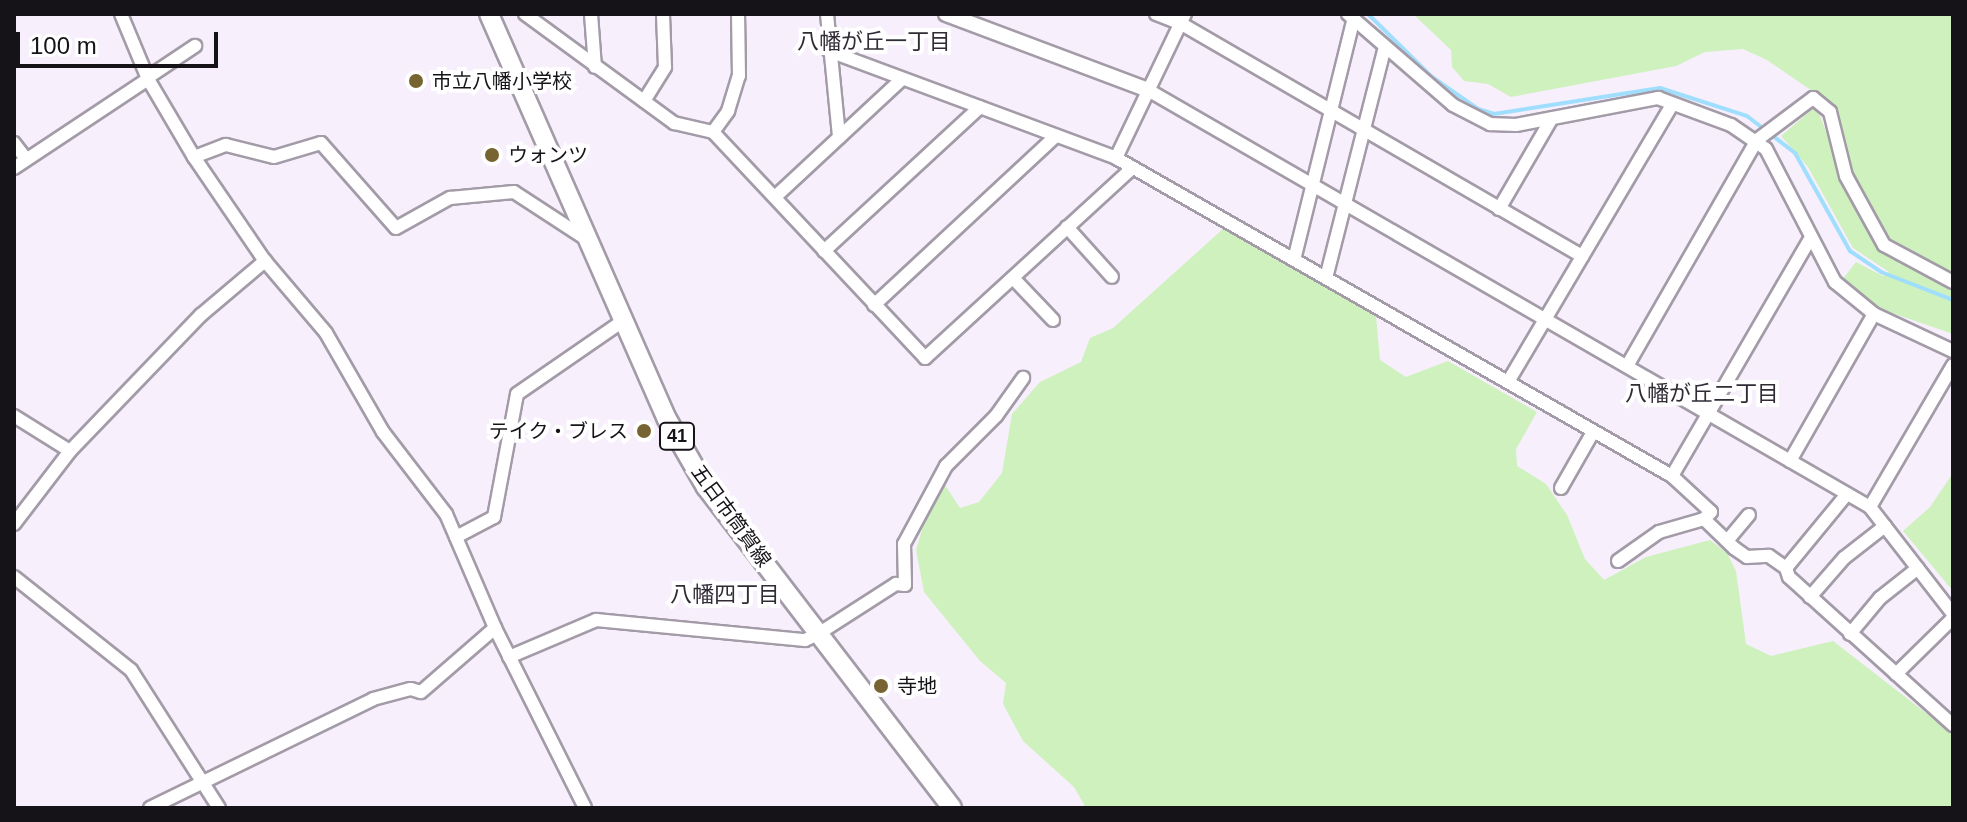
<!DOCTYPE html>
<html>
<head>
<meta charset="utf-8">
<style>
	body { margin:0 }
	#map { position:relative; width:1967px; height:822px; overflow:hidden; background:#f7effc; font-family:Arial,"Noto Sans JP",sans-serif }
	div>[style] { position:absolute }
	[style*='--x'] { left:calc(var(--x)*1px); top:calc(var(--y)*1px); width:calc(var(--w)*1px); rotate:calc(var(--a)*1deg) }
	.green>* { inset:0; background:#cef1be }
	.stream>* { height:4px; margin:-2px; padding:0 2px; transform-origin:2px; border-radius:2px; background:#a0defd }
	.roads { filter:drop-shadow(2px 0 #a39ba7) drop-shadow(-2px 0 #a39ba7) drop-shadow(0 2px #a39ba7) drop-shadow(0 -2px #a39ba7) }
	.minor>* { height:12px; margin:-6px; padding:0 6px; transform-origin:6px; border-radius:6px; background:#fff }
	.tertiary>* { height:14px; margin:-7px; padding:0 7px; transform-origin:7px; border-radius:7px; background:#fff }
	.primary>* { height:18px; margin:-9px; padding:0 9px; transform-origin:9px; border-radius:9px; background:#fff }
	.dots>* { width:22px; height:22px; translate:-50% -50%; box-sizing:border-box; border:4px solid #fff; border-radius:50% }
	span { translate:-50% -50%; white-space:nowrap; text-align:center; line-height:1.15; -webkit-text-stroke:8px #fff; paint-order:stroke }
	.shield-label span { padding:2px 6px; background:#fff; border:2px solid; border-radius:6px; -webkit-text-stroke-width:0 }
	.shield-label { font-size:18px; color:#161318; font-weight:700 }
	.poi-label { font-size:20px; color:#161318 }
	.left { translate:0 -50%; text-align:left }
	.right { translate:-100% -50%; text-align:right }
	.street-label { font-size:20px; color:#161318 }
	.neighbourhood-label { font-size:22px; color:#312b35 }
	.frame { position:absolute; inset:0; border:16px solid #161318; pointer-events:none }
	.scale { position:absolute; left:16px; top:32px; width:202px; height:36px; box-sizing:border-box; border:4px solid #161318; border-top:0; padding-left:10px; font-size:24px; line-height:28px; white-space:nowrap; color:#161318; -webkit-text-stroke:6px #fff; paint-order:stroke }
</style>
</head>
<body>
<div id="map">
	<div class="green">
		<i style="clip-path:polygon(1413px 14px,1953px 14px,1953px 334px,1872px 306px,1842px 280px,1856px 262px,1883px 276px,1889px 272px,1853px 248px,1808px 167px,1781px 136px,1816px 106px,1864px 226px,1882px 249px,1904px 262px,1891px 270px,1905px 262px,1873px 221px,1847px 165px,1831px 104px,1767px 60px,1743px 49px,1705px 52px,1676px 66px,1511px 97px,1488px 84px,1464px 81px,1452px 67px,1451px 50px)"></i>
		<i style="clip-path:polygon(1224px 228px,1376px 316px,1380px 360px,1406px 377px,1448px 361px,1537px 412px,1516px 449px,1517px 466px,1546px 484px,1567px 515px,1585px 559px,1604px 580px,1646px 557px,1710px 540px,1727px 553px,1736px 571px,1746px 644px,1771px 656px,1833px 641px,1953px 734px,1953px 808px,1086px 808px,1074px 787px,1023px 741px,1003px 704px,1006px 683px,980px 661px,924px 592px,916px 550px,929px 506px,945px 485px,960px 508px,979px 502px,1002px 473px,1012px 414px,1040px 382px,1081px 362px,1090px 338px,1113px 328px)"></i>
		<i style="clip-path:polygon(1953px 473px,1953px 591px,1903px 531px,1930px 507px)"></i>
	</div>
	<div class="stream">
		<i style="--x:1368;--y:14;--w:90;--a:44.5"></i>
		<i style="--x:1432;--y:77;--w:56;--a:34.8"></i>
		<i style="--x:1478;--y:109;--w:17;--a:17"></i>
		<i style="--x:1494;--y:114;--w:168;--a:-8.9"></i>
		<i style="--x:1660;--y:88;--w:91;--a:17.8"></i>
		<i style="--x:1747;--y:116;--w:61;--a:37.6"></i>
		<i style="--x:1795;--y:153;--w:112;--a:60.7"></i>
		<i style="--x:1850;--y:251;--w:37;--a:34"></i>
		<i style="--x:1881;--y:272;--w:77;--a:21.3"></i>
	</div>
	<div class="roads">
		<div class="minor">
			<i style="--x:121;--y:14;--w:70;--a:67.4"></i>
			<i style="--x:148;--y:79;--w:91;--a:59.5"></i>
			<i style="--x:194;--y:157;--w:126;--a:55.7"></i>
			<i style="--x:265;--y:261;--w:94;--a:49.7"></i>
			<i style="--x:326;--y:333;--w:114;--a:60.1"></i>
			<i style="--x:383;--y:432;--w:103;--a:52.5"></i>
			<i style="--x:446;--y:514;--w:124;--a:66.7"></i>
			<i style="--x:495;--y:628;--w:201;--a:63.4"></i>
			<i style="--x:525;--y:14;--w:185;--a:36.2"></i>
			<i style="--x:674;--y:123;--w:40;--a:13"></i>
			<i style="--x:713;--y:132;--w:26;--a:-54"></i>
			<i style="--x:728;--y:111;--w:37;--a:-73"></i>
			<i style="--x:739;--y:76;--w:62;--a:-90.9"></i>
			<i style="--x:591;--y:14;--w:53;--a:85.7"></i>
			<i style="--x:827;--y:14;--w:124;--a:84.4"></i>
			<i style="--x:1156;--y:14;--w:26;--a:21"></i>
			<i style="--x:1180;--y:23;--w:465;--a:30.1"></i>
			<i style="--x:1348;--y:14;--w:139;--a:40.9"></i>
			<i style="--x:1453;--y:105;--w:42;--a:27.2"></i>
			<i style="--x:1490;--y:124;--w:26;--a:2"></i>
			<i style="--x:1516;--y:125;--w:145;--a:-10.8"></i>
			<i style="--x:1658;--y:98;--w:78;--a:20.3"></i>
			<i style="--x:1731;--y:125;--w:42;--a:34.4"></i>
			<i style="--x:1766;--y:149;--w:150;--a:62.6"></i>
			<i style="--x:1835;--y:282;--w:50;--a:39.4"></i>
			<i style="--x:1874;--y:314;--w:87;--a:25.1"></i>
			<i style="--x:829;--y:51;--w:306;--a:20.4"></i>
			<i style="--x:1116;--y:158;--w:641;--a:29.77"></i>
			<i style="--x:1672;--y:476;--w:53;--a:42.7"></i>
			<i style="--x:1711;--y:512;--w:10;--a:135"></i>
			<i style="--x:1704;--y:519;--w:42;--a:44"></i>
			<i style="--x:1734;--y:548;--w:16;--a:35"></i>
			<i style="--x:1747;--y:557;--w:22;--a:-3"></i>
			<i style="--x:1769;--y:556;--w:21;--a:35"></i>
			<i style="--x:147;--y:78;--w:58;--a:-33.7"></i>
			<i style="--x:1148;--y:90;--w:834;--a:30.01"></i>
			<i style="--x:1870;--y:507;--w:135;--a:52.2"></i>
			<i style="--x:644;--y:101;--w:40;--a:-58"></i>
			<i style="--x:665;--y:67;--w:53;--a:-92.2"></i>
			<i style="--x:713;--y:132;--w:310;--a:46.8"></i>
			<i style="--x:925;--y:358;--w:281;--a:-42.5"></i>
			<i style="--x:14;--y:143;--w:20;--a:53"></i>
			<i style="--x:194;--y:157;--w:34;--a:-21"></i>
			<i style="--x:226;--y:145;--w:49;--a:14"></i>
			<i style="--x:274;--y:157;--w:49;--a:-16.6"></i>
			<i style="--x:321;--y:143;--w:113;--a:48.6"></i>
			<i style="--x:396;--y:228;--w:62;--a:-29.1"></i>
			<i style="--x:450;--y:198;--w:64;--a:-5.4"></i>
			<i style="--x:514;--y:192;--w:86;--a:33.1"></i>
			<i style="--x:1116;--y:158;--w:160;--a:-64.4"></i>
			<i style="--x:14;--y:168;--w:161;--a:-33.6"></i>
			<i style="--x:775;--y:197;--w:173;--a:-42.9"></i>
			<i style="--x:1499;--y:209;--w:105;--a:-59.8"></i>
			<i style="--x:1067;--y:227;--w:67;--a:48"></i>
			<i style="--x:824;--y:251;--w:212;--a:-42.7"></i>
			<i style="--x:1294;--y:260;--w:249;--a:-76.1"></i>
			<i style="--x:1013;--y:278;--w:58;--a:46.4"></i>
			<i style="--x:1326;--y:278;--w:238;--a:-75.7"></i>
			<i style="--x:874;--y:305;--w:248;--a:-42.9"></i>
			<i style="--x:1627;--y:366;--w:261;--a:-60.1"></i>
			<i style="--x:1757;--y:140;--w:70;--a:-36.9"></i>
			<i style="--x:1813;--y:98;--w:22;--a:39"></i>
			<i style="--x:1830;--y:112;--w:66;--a:76"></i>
			<i style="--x:1846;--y:176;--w:79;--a:61.2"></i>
			<i style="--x:1884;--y:245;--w:78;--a:28.2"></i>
			<i style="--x:1508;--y:382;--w:322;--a:-59.4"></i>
			<i style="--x:14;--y:416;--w:66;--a:32"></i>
			<i style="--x:1790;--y:461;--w:169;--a:-60.3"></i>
			<i style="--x:1672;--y:476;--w:272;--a:-59.8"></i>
			<i style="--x:1561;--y:488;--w:64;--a:-60.3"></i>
			<i style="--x:1847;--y:494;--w:96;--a:129.5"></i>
			<i style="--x:1786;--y:568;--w:9;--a:72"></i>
			<i style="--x:1789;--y:577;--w:221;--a:42.1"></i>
			<i style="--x:1870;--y:507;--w:164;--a:-59.7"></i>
			<i style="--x:14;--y:524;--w:92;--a:-52.5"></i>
			<i style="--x:70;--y:451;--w:189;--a:-46.1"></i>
			<i style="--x:201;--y:315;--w:84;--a:-40.2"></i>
			<i style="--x:456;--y:537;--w:43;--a:-27.8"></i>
			<i style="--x:494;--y:517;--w:125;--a:-79.4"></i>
			<i style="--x:517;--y:394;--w:129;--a:-34.6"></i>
			<i style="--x:1727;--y:541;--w:34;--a:-50"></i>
			<i style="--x:1618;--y:561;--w:50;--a:-35.3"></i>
			<i style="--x:1659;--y:532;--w:47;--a:-16.1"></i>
			<i style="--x:14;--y:577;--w:149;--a:38.5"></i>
			<i style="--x:131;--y:670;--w:164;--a:57.5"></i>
			<i style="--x:1810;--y:597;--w:52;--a:-48.9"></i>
			<i style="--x:1844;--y:558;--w:52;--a:-38"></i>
			<i style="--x:1850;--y:634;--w:47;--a:-50.2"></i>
			<i style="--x:1880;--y:598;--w:48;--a:-38.3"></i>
			<i style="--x:509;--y:657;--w:95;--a:-23"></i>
			<i style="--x:596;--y:620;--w:210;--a:5.5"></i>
			<i style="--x:805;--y:640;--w:14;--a:-25"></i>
			<i style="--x:818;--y:634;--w:93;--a:-32.7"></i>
			<i style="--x:896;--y:584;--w:9;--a:6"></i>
			<i style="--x:905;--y:585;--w:41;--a:-91.4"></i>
			<i style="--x:904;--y:544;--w:89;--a:-61.7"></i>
			<i style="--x:946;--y:466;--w:71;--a:-45"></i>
			<i style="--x:996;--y:416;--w:47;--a:-54.6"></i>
			<i style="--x:1896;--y:674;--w:80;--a:-44.5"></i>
			<i style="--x:150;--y:808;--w:248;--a:-26"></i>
			<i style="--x:373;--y:699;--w:39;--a:-15"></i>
			<i style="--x:411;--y:689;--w:10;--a:17"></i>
			<i style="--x:421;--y:692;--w:98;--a:-40.9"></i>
		</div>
		<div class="tertiary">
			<i style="--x:946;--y:14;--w:216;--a:20.6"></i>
		</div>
		<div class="primary">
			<i style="--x:489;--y:14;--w:442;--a:66.3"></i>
			<i style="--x:667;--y:419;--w:78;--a:60.2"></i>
			<i style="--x:706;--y:487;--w:404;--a:52.5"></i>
		</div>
	</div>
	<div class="dots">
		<i style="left:416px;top:81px;background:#786332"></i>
		<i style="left:492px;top:155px;background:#786332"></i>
		<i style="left:644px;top:431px;background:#786332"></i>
		<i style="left:881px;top:686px;background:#786332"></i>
	</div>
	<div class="shield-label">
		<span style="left:677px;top:436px">41</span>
	</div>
	<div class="poi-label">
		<span class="left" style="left:432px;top:81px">市立八幡小学校</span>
		<span class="left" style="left:508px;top:155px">ウォンツ</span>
		<span class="right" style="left:628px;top:431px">テイク・ブレス</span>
		<span class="left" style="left:897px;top:686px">寺地</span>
	</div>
	<div class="street-label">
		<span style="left:731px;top:516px;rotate:54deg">五日市筒賀線</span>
	</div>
	<div class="neighbourhood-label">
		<span style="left:874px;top:42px">八幡が丘一丁目</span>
		<span style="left:1702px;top:394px">八幡が丘二丁目</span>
		<span style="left:725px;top:595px">八幡四丁目</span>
	</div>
	<div class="frame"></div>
	<div class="scale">100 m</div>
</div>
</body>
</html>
